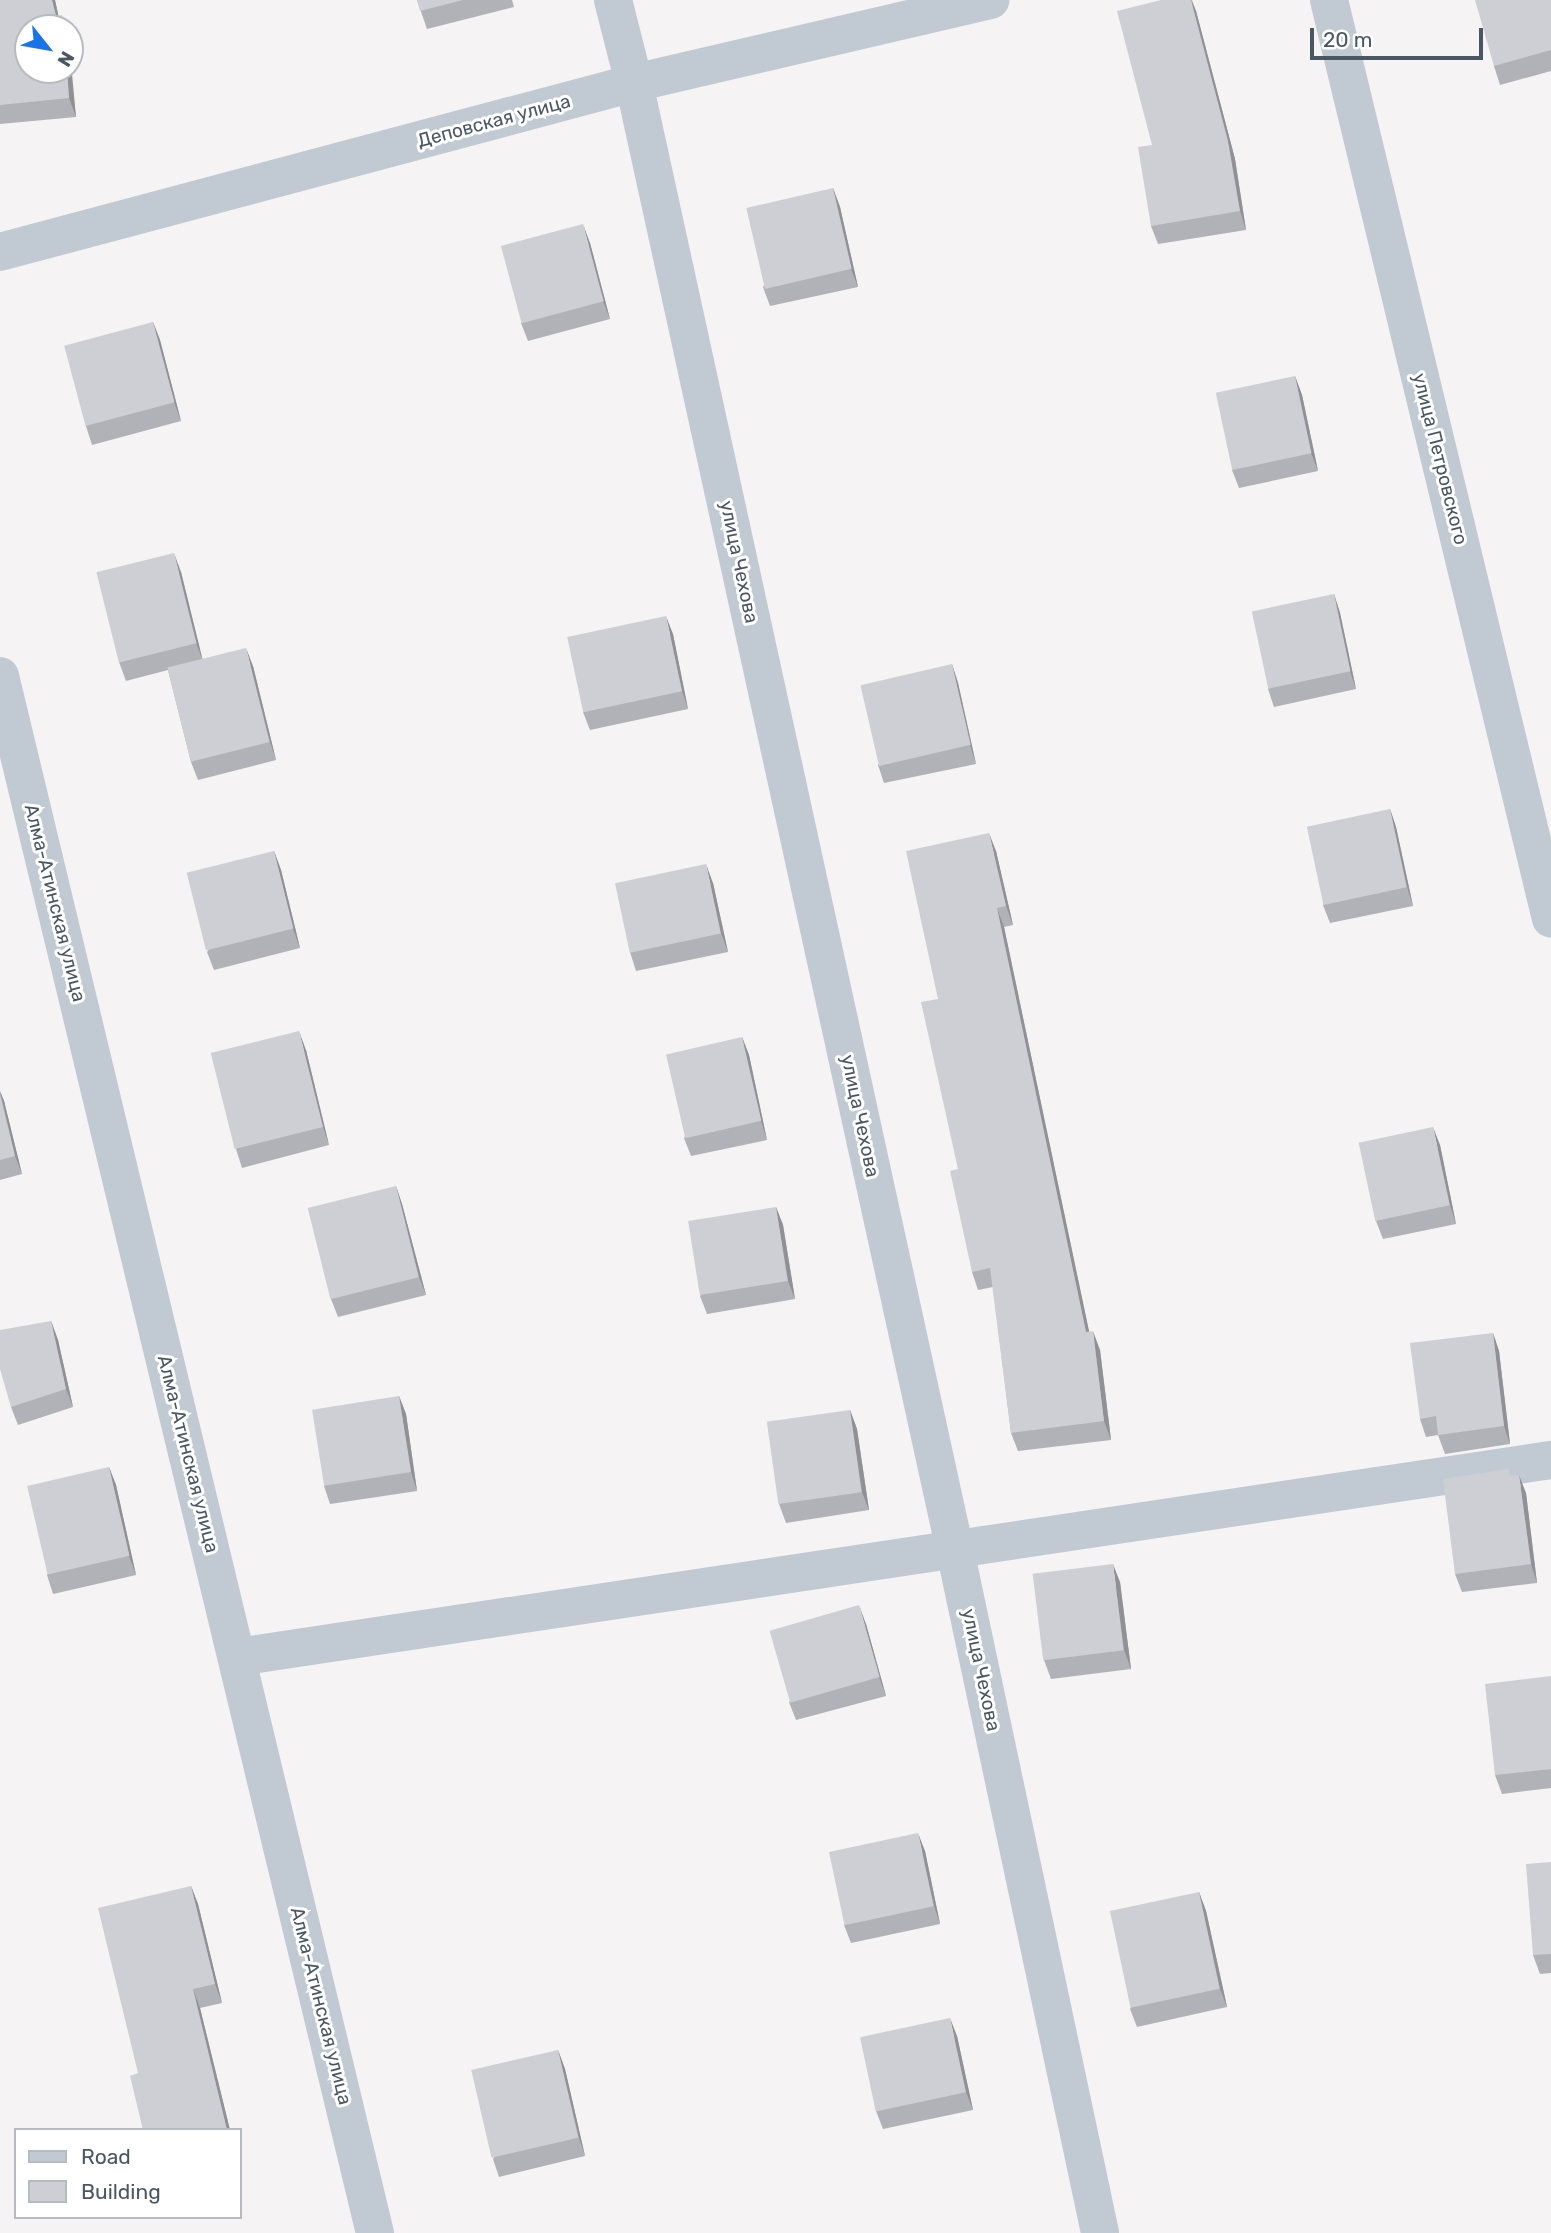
<!DOCTYPE html>
<html>
<head>
<meta charset="utf-8">
<style>
	body { margin:0 }
	#map { position:relative; width:1551px; height:2233px; overflow:hidden; background:#f5f3f3; font-family:Rubik,sans-serif }
	div>[style] { position:absolute }
	[style*='--x'] { left:calc(var(--x)*1px); top:calc(var(--y)*1px); width:calc(var(--w)*1px); rotate:calc(var(--a)*1deg) }
	.minor>* { height:38px; margin:-19px; padding:0 19px; transform-origin:19px; border-radius:19px; background:#c1cad2 }
	.tertiary>* { height:38px; margin:-19px; padding:0 19px; transform-origin:19px; border-radius:19px; background:#c1cad2 }
	.wall>* { inset:0; background:#b0b2b7 }
	.shaded-wall>* { inset:0; background:#909195 }
	.building>* { inset:0; background:#cdcfd5; transform-origin:0 0 }
	span { translate:-50% -50%; white-space:nowrap; text-align:center; line-height:1.15; -webkit-text-stroke:6px #fff; paint-order:stroke }
	.street-label { font-size:19px; color:#4a5661 }
	.legend { position:absolute; left:14px; top:2128px; width:228px; height:91px; box-sizing:border-box; background:#fff; border:2px solid #b7bbc0; margin:0; padding:9px 12px; list-style:none; font-size:21px; color:#4a5661 }
	.legend li { display:flex; align-items:center; gap:14px; height:35px }
	.legend b { width:35px; border:2px solid #b7bbc0 }
	.north { position:absolute; left:14px; top:14px; width:70px; height:70px; box-sizing:border-box; background:#fff; border:2px solid #b7bbc0; border-radius:50%; rotate:121deg; font-size:19px; font-weight:700; line-height:28px; text-align:center; color:#4a5661 }
	.north::after { content:''; display:block; margin:auto; width:24px; height:32px; background:#1a73e8; clip-path:polygon(50% 0,100% 100%,50% 72%,0 100%) }
	.scale { position:absolute; left:1310px; top:28px; width:173px; height:32px; box-sizing:border-box; border:4px solid #4a5661; border-top:0; padding-left:9px; font-size:21px; line-height:24px; white-space:nowrap; color:#4a5661; -webkit-text-stroke:5px #fff; paint-order:stroke }
</style>
</head>
<body>
<div id="map">
	<div class="minor">
		<i style="--x:613;--y:0;--w:86;--a:75.8"></i>
		<i style="--x:1329;--y:0;--w:945;--a:76.42"></i>
		<i style="--x:0;--y:676;--w:1602;--a:76.46"></i>
		<i style="--x:237;--y:1657;--w:1329;--a:-8.53"></i>
	</div>
	<div class="tertiary">
		<i style="--x:634;--y:83;--w:1502;--a:77.66"></i>
		<i style="--x:955;--y:1550;--w:698;--a:78.01"></i>
		<i style="--x:0;--y:252;--w:656;--a:-14.93"></i>
		<i style="--x:634;--y:83;--w:366;--a:-13.1"></i>
	</div>
	<div class="wall">
		<i style="clip-path:polygon(0 0,55px 0,70px 70px,76px 117px,0 124px)"></i>
		<i style="clip-path:polygon(417px 0,512px 0,514px 7px,427px 29px)"></i>
		<i style="clip-path:polygon(1161px 0,1192px 0,1196px 11px,1235px 159px,1246px 230px,1158px 244px,1151px 226px,1152px 145px)"></i>
		<i style="clip-path:polygon(1551px 0,1551px 71px,1500px 85px,1494px 66px)"></i>
		<i style="clip-path:polygon(833px 188px,840px 207px,858px 287px,770px 306px,763px 287px)"></i>
		<i style="clip-path:polygon(590px 243px,610px 319px,528px 341px,521px 323px)"></i>
		<i style="clip-path:polygon(153px 322px,160px 340px,181px 421px,92px 445px,86px 426px)"></i>
		<i style="clip-path:polygon(1295px 376px,1302px 395px,1318px 471px,1239px 488px,1232px 470px)"></i>
		<i style="clip-path:polygon(181px 572px,202px 659px,253px 666px,276px 760px,198px 780px,191px 762px,168px 670px,126px 681px,119px 662px)"></i>
		<i style="clip-path:polygon(1334px 594px,1340px 613px,1356px 689px,1274px 707px,1268px 689px)"></i>
		<i style="clip-path:polygon(673px 634px,688px 709px,590px 730px,583px 712px)"></i>
		<i style="clip-path:polygon(952px 664px,958px 683px,976px 764px,884px 783px,878px 765px)"></i>
		<i style="clip-path:polygon(1390px 809px,1396px 827px,1413px 906px,1330px 923px,1323px 905px)"></i>
		<i style="clip-path:polygon(274px 851px,281px 870px,300px 948px,214px 970px,207px 952px)"></i>
		<i style="clip-path:polygon(996px 851px,1013px 925px,1004px 927px,1089px 1332px,1100px 1350px,1111px 1440px,1018px 1451px,1011px 1433px,993px 1287px,978px 1290px,972px 1272px,938px 999px)"></i>
		<i style="clip-path:polygon(713px 883px,728px 952px,636px 971px,630px 952px)"></i>
		<i style="clip-path:polygon(742px 1037px,749px 1055px,767px 1140px,691px 1156px,684px 1138px)"></i>
		<i style="clip-path:polygon(306px 1050px,329px 1145px,242px 1168px,236px 1149px)"></i>
		<i style="clip-path:polygon(0 1091px,4px 1101px,22px 1174px,0 1180px)"></i>
		<i style="clip-path:polygon(1440px 1145px,1456px 1224px,1383px 1239px,1376px 1221px)"></i>
		<i style="clip-path:polygon(396px 1186px,402px 1204px,426px 1295px,338px 1317px,331px 1299px)"></i>
		<i style="clip-path:polygon(776px 1207px,783px 1225px,795px 1299px,707px 1314px,700px 1296px)"></i>
		<i style="clip-path:polygon(51px 1321px,58px 1340px,73px 1407px,18px 1425px,11px 1407px)"></i>
		<i style="clip-path:polygon(1493px 1333px,1499px 1351px,1510px 1444px,1445px 1454px,1438px 1435px,1426px 1437px,1420px 1419px)"></i>
		<i style="clip-path:polygon(399px 1396px,406px 1414px,417px 1491px,330px 1504px,324px 1486px)"></i>
		<i style="clip-path:polygon(850px 1410px,857px 1429px,869px 1510px,786px 1523px,779px 1504px)"></i>
		<i style="clip-path:polygon(109px 1467px,116px 1485px,136px 1575px,53px 1594px,47px 1575px)"></i>
		<i style="clip-path:polygon(1511px 1476px,1526px 1493px,1537px 1583px,1462px 1592px,1455px 1574px)"></i>
		<i style="clip-path:polygon(1120px 1582px,1131px 1669px,1051px 1679px,1044px 1660px)"></i>
		<i style="clip-path:polygon(866px 1624px,886px 1696px,796px 1720px,789px 1702px)"></i>
		<i style="clip-path:polygon(1551px 1676px,1551px 1788px,1502px 1794px,1495px 1775px)"></i>
		<i style="clip-path:polygon(925px 1851px,940px 1924px,851px 1943px,844px 1925px)"></i>
		<i style="clip-path:polygon(1551px 1862px,1551px 1973px,1540px 1974px,1533px 1955px)"></i>
		<i style="clip-path:polygon(191px 1886px,198px 1904px,222px 2003px,200px 2008px,230px 2130px,143px 2130px,138px 2073px)"></i>
		<i style="clip-path:polygon(1199px 1892px,1206px 1911px,1227px 2007px,1137px 2027px,1130px 2009px)"></i>
		<i style="clip-path:polygon(957px 2036px,973px 2110px,883px 2129px,876px 2111px)"></i>
		<i style="clip-path:polygon(558px 2050px,565px 2069px,585px 2156px,499px 2177px,493px 2159px)"></i>
	</div>
	<div class="shaded-wall">
		<i style="clip-path:polygon(52px 0,55px 0,61px 28px,56px 16px)"></i>
		<i style="clip-path:polygon(1191px 0,1196px 11px,1235px 159px,1246px 230px,1240px 211px)"></i>
		<i style="clip-path:polygon(70px 52px,76px 117px,69px 98px,67px 70px,70px 70px)"></i>
		<i style="clip-path:polygon(833px 188px,840px 207px,858px 287px,851px 269px)"></i>
		<i style="clip-path:polygon(583px 224px,590px 243px,610px 319px,603px 301px)"></i>
		<i style="clip-path:polygon(153px 322px,160px 340px,181px 421px,174px 402px)"></i>
		<i style="clip-path:polygon(1295px 376px,1302px 395px,1318px 471px,1311px 453px)"></i>
		<i style="clip-path:polygon(174px 553px,181px 572px,203px 661px,196px 643px)"></i>
		<i style="clip-path:polygon(1334px 594px,1340px 613px,1356px 689px,1350px 671px)"></i>
		<i style="clip-path:polygon(666px 616px,673px 634px,688px 709px,682px 691px)"></i>
		<i style="clip-path:polygon(246px 648px,253px 666px,276px 760px,270px 742px)"></i>
		<i style="clip-path:polygon(952px 664px,958px 683px,976px 764px,970px 745px)"></i>
		<i style="clip-path:polygon(1390px 809px,1396px 827px,1413px 906px,1407px 887px)"></i>
		<i style="clip-path:polygon(989px 833px,996px 851px,1013px 925px,1006px 906px)"></i>
		<i style="clip-path:polygon(274px 851px,281px 870px,300px 948px,293px 929px)"></i>
		<i style="clip-path:polygon(706px 864px,713px 883px,728px 952px,721px 933px)"></i>
		<i style="clip-path:polygon(997px 908px,1004px 927px,1093px 1350px,1086px 1332px)"></i>
		<i style="clip-path:polygon(299px 1031px,306px 1050px,329px 1145px,323px 1127px)"></i>
		<i style="clip-path:polygon(742px 1037px,749px 1055px,767px 1140px,761px 1121px)"></i>
		<i style="clip-path:polygon(0 1091px,4px 1101px,22px 1174px,15px 1156px)"></i>
		<i style="clip-path:polygon(1433px 1127px,1440px 1145px,1456px 1224px,1450px 1205px)"></i>
		<i style="clip-path:polygon(396px 1186px,402px 1204px,426px 1295px,419px 1277px)"></i>
		<i style="clip-path:polygon(776px 1207px,783px 1225px,795px 1299px,788px 1281px)"></i>
		<i style="clip-path:polygon(51px 1321px,58px 1340px,73px 1407px,66px 1389px)"></i>
		<i style="clip-path:polygon(1093px 1331px,1100px 1350px,1111px 1440px,1104px 1421px)"></i>
		<i style="clip-path:polygon(1493px 1333px,1499px 1351px,1510px 1444px,1504px 1426px)"></i>
		<i style="clip-path:polygon(399px 1396px,406px 1414px,417px 1491px,411px 1472px)"></i>
		<i style="clip-path:polygon(850px 1410px,857px 1429px,869px 1510px,862px 1492px)"></i>
		<i style="clip-path:polygon(109px 1467px,116px 1485px,136px 1575px,129px 1556px)"></i>
		<i style="clip-path:polygon(1519px 1475px,1526px 1493px,1537px 1583px,1531px 1564px)"></i>
		<i style="clip-path:polygon(1113px 1564px,1120px 1582px,1131px 1669px,1124px 1650px)"></i>
		<i style="clip-path:polygon(859px 1605px,866px 1624px,886px 1696px,879px 1677px)"></i>
		<i style="clip-path:polygon(918px 1833px,925px 1851px,940px 1924px,934px 1906px)"></i>
		<i style="clip-path:polygon(191px 1886px,198px 1904px,222px 2003px,215px 1984px)"></i>
		<i style="clip-path:polygon(1199px 1892px,1206px 1911px,1227px 2007px,1220px 1989px)"></i>
		<i style="clip-path:polygon(193px 1989px,200px 2008px,230px 2130px,227px 2130px)"></i>
		<i style="clip-path:polygon(950px 2018px,957px 2036px,973px 2110px,966px 2092px)"></i>
		<i style="clip-path:polygon(558px 2050px,565px 2069px,585px 2156px,579px 2138px)"></i>
	</div>
	<div class="building">
		<i style="clip-path:polygon(0 0,52px 0,56px 16px,62px 15px,63px 28px,28px 28px,28px 70px,67px 70px,69px 98px,0 105px)"></i>
		<i style="clip-path:polygon(417px 0,463px 0,420px 11px)"></i>
		<i style="clip-path:polygon(1161px 0,1191px 0,1228px 141px,1240px 211px,1151px 226px,1138px 147px,1152px 145px,1117px 11px)"></i>
		<i style="clip-path:polygon(1475px 0,1551px 0,1551px 50px,1494px 66px)"></i>
		<i style="left:833px;top:188px;width:83px;height:89px;rotate:77deg"></i>
		<i style="left:583px;top:224px;width:80px;height:85px;rotate:75deg"></i>
		<i style="left:153px;top:322px;width:83px;height:92px;rotate:75deg"></i>
		<i style="left:1295px;top:376px;width:79px;height:81px;rotate:78deg"></i>
		<i style="left:174px;top:553px;width:93px;height:80px;rotate:76deg"></i>
		<i style="left:1334px;top:594px;width:79px;height:84px;rotate:78deg"></i>
		<i style="left:666px;top:616px;width:77px;height:101px;rotate:78deg"></i>
		<i style="left:246px;top:648px;width:97px;height:81px;rotate:76deg"></i>
		<i style="left:952px;top:664px;width:83px;height:94px;rotate:77deg"></i>
		<i style="left:1390px;top:809px;width:80px;height:85px;rotate:78deg"></i>
		<i style="clip-path:polygon(989px 833px,1006px 906px,997px 908px,1086px 1332px,1093px 1331px,1104px 1421px,1011px 1433px,990px 1268px,972px 1272px,950px 1171px,958px 1169px,921px 1002px,938px 999px,906px 851px)"></i>
		<i style="left:274px;top:851px;width:80px;height:90px;rotate:76deg"></i>
		<i style="left:706px;top:864px;width:71px;height:93px;rotate:78deg"></i>
		<i style="left:299px;top:1031px;width:99px;height:91px;rotate:76deg"></i>
		<i style="left:742px;top:1037px;width:86px;height:78px;rotate:77deg"></i>
		<i style="clip-path:polygon(0 1095px,15px 1156px,0 1160px)"></i>
		<i style="left:1433px;top:1127px;width:80px;height:76px;rotate:78deg"></i>
		<i style="left:396px;top:1186px;width:94px;height:91px;rotate:76deg"></i>
		<i style="left:776px;top:1207px;width:75px;height:89px;rotate:81deg"></i>
		<i style="clip-path:polygon(51px 1321px,66px 1389px,11px 1407px,0 1369px,0 1330px)"></i>
		<i style="clip-path:polygon(1493px 1333px,1504px 1426px,1438px 1435px,1436px 1416px,1420px 1419px,1410px 1343px)"></i>
		<i style="left:399px;top:1396px;width:77px;height:88px;rotate:81deg"></i>
		<i style="left:850px;top:1410px;width:83px;height:84px;rotate:82deg"></i>
		<i style="left:109px;top:1467px;width:91px;height:84px;rotate:77deg"></i>
		<i style="clip-path:polygon(1509px 1469px,1510px 1476px,1519px 1475px,1531px 1564px,1455px 1574px,1443px 1479px)"></i>
		<i style="left:1113px;top:1564px;width:87px;height:81px;rotate:83deg"></i>
		<i style="left:859px;top:1605px;width:75px;height:93px;rotate:74deg"></i>
		<i style="clip-path:polygon(1551px 1676px,1551px 1769px,1495px 1775px,1485px 1684px)"></i>
		<i style="left:918px;top:1833px;width:75px;height:91px;rotate:78deg"></i>
		<i style="clip-path:polygon(1551px 1862px,1551px 1954px,1533px 1955px,1526px 1864px)"></i>
		<i style="clip-path:polygon(191px 1886px,215px 1984px,193px 1989px,227px 2130px,143px 2130px,130px 2076px,138px 2073px,98px 1908px)"></i>
		<i style="left:1199px;top:1892px;width:99px;height:91px;rotate:78deg"></i>
		<i style="left:950px;top:2018px;width:76px;height:92px;rotate:78deg"></i>
		<i style="left:558px;top:2050px;width:90px;height:89px;rotate:77deg"></i>
	</div>
	<div class="street-label">
		<span style="left:494px;top:121px;rotate:-15deg">Деповская улица</span>
		<span style="left:1440px;top:459px;rotate:76deg">улица Петровского</span>
		<span style="left:739px;top:562px;rotate:78deg">улица Чехова</span>
		<span style="left:55px;top:903px;rotate:76deg">Алма-Атинская улица</span>
		<span style="left:860px;top:1116px;rotate:78deg">улица Чехова</span>
		<span style="left:188px;top:1454px;rotate:76deg">Алма-Атинская улица</span>
		<span style="left:981px;top:1670px;rotate:78deg">улица Чехова</span>
		<span style="left:321px;top:2006px;rotate:76deg">Алма-Атинская улица</span>
	</div>
	<ul class="legend">
	<li><b style="height:9px;background:#c1cad2"></b>Road</li>
	<li><b style="height:19px;background:#cdcfd5"></b>Building</li>
	</ul>
	<div class="north">N</div>
	<div class="scale">20 m</div>
</div>
</body>
</html>
